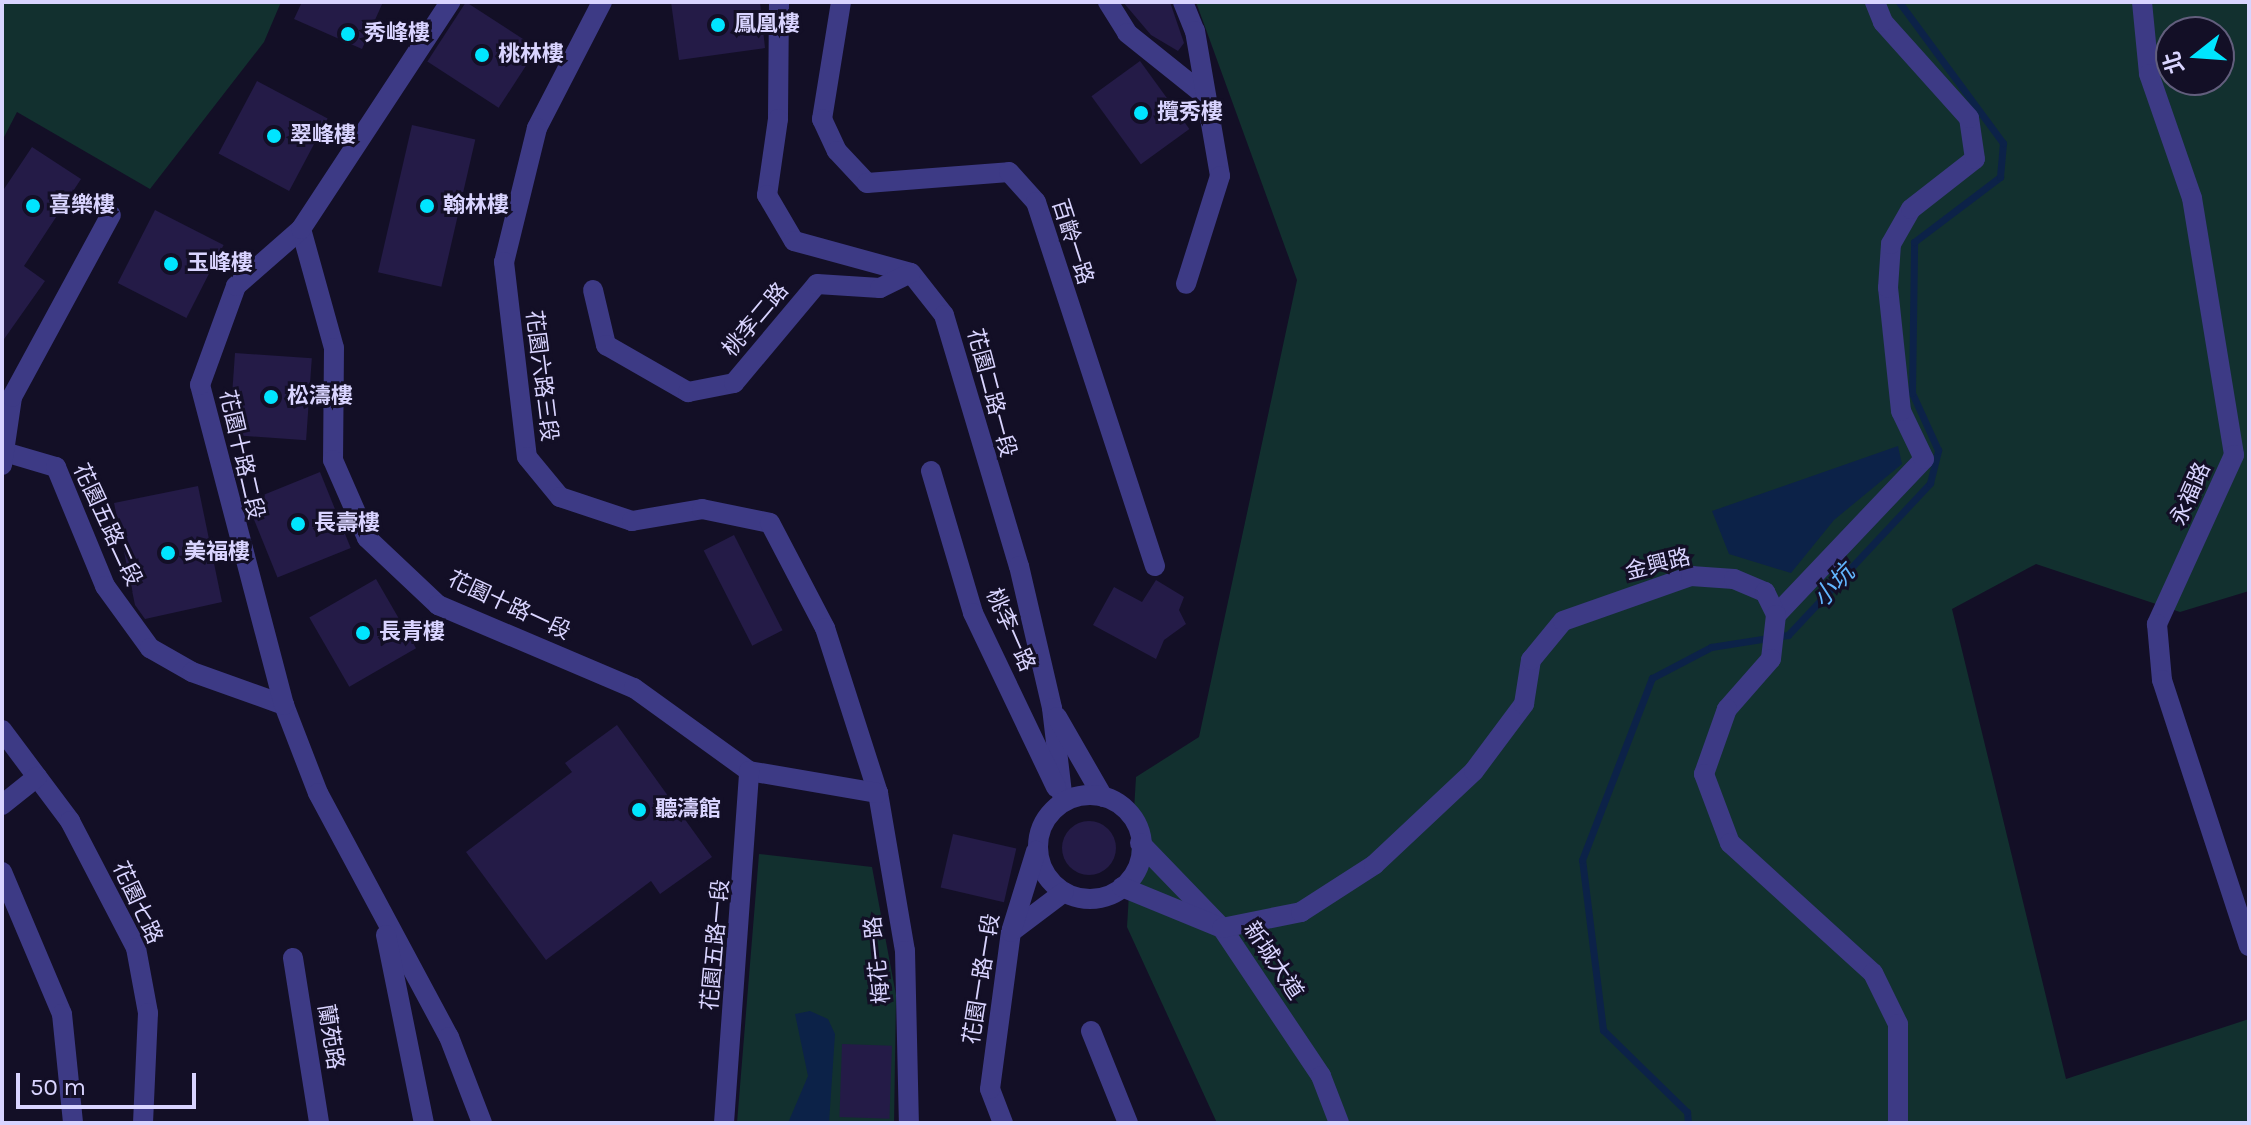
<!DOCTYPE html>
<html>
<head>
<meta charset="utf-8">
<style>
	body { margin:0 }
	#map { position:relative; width:2251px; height:1125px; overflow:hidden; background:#130f26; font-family:Karla,"Noto Sans TC",sans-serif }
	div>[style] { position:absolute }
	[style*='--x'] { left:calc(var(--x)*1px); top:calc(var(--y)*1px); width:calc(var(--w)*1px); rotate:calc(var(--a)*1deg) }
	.green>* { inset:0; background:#12302f }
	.water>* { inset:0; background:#0c2248 }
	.stream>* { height:7px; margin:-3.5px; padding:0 3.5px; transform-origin:3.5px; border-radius:3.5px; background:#0c2248 }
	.building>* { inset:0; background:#241b47; transform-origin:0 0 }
	.round { border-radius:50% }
	.minor>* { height:20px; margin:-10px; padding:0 10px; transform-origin:10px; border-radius:10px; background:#3d3a85 }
	.minor>.ring { margin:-10px; padding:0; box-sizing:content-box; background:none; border:20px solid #3d3a85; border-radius:50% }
	.dots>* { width:22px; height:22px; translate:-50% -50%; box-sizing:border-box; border:4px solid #130f26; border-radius:50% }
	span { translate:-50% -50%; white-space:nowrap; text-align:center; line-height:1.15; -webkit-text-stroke:6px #130f26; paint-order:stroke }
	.poi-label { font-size:22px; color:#d9d4ff; font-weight:700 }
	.left { translate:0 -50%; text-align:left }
	.street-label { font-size:22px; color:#d9d4ff }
	.water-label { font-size:24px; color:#62b6ff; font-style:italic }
	.frame { position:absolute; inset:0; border:4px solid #d9d4ff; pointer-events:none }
	.north { position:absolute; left:2155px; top:16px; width:80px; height:80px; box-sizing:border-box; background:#130f26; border:2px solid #625e7d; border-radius:50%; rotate:253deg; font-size:22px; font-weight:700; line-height:32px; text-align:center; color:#d9d4ff }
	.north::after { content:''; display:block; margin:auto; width:28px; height:36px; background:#00e5ff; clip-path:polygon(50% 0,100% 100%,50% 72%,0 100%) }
	.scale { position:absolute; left:16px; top:1073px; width:180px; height:36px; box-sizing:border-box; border:4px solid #d9d4ff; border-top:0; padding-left:10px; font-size:24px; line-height:28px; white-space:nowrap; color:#d9d4ff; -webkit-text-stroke:6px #130f26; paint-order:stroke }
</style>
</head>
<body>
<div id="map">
	<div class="green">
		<i style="clip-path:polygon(2px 2px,281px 2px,264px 42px,150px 189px,17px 112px,2px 141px)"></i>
		<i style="clip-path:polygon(evenodd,1196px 2px,2249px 2px,2249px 591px,2180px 612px,2036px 564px,1952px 609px,2066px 1079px,2249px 1019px,2249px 1123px,1217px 1123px,1127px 927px,1136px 777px,1199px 737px,1297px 280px,1196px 2px,2171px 32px,2219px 32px,2219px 80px,2171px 80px,2171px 32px)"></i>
		<i style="clip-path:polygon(759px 854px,872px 867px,896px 995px,894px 1123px,737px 1123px)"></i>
	</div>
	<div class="water">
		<i style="clip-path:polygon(1898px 446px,1902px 464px,1834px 520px,1791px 573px,1729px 554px,1712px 511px)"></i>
		<i style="clip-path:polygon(810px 1011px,828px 1019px,835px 1034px,829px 1123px,788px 1123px,808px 1076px,795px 1014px)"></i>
	</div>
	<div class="stream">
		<i style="--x:1688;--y:1123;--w:11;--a:-95"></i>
		<i style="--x:1687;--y:1112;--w:117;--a:-135.7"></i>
		<i style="--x:1603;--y:1030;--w:171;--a:-97"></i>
		<i style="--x:1582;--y:860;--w:195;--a:-69"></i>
		<i style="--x:1652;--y:678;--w:67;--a:-27.7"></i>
		<i style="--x:1711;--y:647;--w:78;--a:-8.9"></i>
		<i style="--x:1788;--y:635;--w:208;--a:-46.9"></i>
		<i style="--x:1930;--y:483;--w:34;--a:-76"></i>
		<i style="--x:1938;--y:450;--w:63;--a:-114.5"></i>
		<i style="--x:1912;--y:393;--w:151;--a:-89.2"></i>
		<i style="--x:1914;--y:242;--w:108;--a:-37.1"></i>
		<i style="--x:2000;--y:177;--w:34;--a:-85"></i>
		<i style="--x:2003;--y:143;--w:175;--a:-126.4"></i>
	</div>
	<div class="building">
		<i style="clip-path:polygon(302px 2px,383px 2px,362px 49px,294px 19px)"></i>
		<i style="left:466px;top:2px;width:85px;height:71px;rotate:33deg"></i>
		<i style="clip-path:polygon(671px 2px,760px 2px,765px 48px,679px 60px)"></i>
		<i style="clip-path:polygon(1123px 2px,1170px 2px,1184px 43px,1178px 51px,1151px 35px)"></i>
		<i style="left:1140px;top:61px;width:84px;height:60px;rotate:54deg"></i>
		<i style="left:257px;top:81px;width:80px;height:82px;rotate:28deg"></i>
		<i style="left:412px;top:125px;width:65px;height:151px;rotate:13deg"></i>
		<i style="clip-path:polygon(32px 147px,81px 179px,24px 266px,45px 281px,2px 342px,2px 192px)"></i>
		<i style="left:155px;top:210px;width:77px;height:82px;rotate:27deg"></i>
		<i style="left:235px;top:353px;width:77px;height:82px;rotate:4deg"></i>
		<i style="left:320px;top:472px;width:82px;height:79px;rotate:68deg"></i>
		<i style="clip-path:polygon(198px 486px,222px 602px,145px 619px,135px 605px,114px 503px)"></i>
		<i style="left:734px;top:535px;width:107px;height:34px;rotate:63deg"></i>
		<i style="left:376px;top:579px;width:80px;height:77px;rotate:60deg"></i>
		<i style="clip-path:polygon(1156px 580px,1184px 597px,1179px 610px,1186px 624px,1164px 640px,1156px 659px,1093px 625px,1114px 587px,1142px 602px)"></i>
		<i style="clip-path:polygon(617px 725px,712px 857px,660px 894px,651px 881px,546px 960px,466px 852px,572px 772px,565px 763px)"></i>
		<i class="round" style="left:1062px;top:821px;width:54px;height:54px"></i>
		<i style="left:953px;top:834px;width:65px;height:55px;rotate:13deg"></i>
		<i style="left:842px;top:1044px;width:50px;height:73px;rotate:2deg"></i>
	</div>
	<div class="minor">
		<i style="--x:602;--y:2;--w:142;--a:117.3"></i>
		<i style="--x:537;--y:128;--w:138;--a:103.8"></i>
		<i style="--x:504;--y:262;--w:196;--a:83.3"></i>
		<i style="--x:527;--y:457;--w:52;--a:50.5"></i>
		<i style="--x:560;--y:497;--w:76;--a:18.4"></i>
		<i style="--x:632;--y:521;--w:71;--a:-9.7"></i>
		<i style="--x:702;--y:509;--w:69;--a:11.6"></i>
		<i style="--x:770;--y:523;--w:119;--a:62.4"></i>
		<i style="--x:825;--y:628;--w:173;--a:72.2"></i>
		<i style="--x:878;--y:793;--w:160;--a:80.3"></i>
		<i style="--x:905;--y:951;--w:172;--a:88.7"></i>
		<i style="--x:779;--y:2;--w:117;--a:90.5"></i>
		<i style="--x:778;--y:119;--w:77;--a:98.2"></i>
		<i style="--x:767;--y:195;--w:53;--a:59.6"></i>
		<i style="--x:794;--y:241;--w:121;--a:15.3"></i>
		<i style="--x:911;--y:273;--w:53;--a:51.8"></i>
		<i style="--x:944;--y:315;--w:262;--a:73.4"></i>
		<i style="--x:1019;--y:566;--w:146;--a:76.9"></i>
		<i style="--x:1052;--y:708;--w:94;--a:83.3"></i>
		<i style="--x:841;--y:2;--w:119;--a:99.2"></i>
		<i style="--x:822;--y:119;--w:35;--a:65"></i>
		<i style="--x:837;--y:151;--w:44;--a:46.8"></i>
		<i style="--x:867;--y:183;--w:142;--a:-4.4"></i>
		<i style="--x:1009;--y:172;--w:40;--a:48"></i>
		<i style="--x:1036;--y:202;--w:383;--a:71.9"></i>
		<i style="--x:1108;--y:2;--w:36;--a:58"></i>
		<i style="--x:1127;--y:33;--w:96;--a:38.7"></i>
		<i style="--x:1183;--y:2;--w:31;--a:68"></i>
		<i style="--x:1195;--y:31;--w:147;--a:80.2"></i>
		<i style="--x:1220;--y:176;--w:113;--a:107.5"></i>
		<i style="--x:2142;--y:2;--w:72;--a:84.4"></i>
		<i style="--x:2149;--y:74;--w:131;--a:70.9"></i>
		<i style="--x:2192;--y:198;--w:260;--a:80.7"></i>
		<i style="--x:2234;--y:455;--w:186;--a:114.5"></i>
		<i style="--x:2157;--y:624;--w:56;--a:84.9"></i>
		<i style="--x:2162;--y:680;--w:280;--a:71.9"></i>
		<i style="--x:301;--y:229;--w:123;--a:74.5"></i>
		<i style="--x:334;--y:348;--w:112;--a:90.5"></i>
		<i style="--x:333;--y:460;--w:85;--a:66.4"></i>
		<i style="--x:367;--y:538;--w:98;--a:43.3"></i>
		<i style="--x:438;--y:605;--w:213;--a:23"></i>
		<i style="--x:634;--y:688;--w:142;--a:35.8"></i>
		<i style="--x:749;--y:771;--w:131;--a:9.7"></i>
		<i style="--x:593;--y:290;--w:57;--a:76.7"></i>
		<i style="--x:606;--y:345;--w:95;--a:29.8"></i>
		<i style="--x:688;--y:392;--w:47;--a:-11.1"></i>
		<i style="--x:734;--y:383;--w:129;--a:-50"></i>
		<i style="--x:817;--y:284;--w:63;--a:3.6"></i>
		<i style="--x:880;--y:288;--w:34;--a:-26"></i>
		<i style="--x:8;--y:453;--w:50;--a:16.3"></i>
		<i style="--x:56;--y:467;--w:129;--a:67.6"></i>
		<i style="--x:105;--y:586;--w:77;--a:54"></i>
		<i style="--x:150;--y:648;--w:48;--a:29.7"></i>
		<i style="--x:192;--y:672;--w:98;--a:19.7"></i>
		<i style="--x:284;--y:705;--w:94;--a:68.9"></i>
		<i style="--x:318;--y:793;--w:277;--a:61.8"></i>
		<i style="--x:449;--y:1037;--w:92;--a:69"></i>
		<i style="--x:2;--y:465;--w:69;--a:-81.6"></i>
		<i style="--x:12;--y:397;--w:207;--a:-61.5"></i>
		<i style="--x:931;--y:471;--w:148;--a:73.5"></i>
		<i style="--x:973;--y:613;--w:193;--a:64.5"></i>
		<i style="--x:1776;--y:615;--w:215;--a:-46.5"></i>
		<i style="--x:1924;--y:459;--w:53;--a:-115.6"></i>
		<i style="--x:1901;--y:411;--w:124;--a:-96"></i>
		<i style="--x:1888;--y:288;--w:44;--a:-86.1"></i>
		<i style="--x:1891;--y:244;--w:40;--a:-60.3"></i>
		<i style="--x:1911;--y:209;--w:81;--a:-38"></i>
		<i style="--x:1975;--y:159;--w:41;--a:-98.3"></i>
		<i style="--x:1969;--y:118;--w:129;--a:-131.9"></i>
		<i style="--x:1883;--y:22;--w:22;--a:-112"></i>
		<i style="--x:284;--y:705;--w:331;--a:-104.7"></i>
		<i style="--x:200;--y:385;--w:105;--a:-70"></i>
		<i style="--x:236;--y:286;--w:86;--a:-41.2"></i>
		<i style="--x:301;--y:229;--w:272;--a:-56.7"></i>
		<i style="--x:1057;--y:717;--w:92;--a:60.1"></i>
		<i style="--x:2;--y:730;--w:114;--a:53.2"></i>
		<i style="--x:70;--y:821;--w:143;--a:62.5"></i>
		<i style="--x:136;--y:948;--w:66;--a:79.5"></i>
		<i style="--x:148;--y:1013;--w:110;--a:92.6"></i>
		<i class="ring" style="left:1038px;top:795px;width:84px;height:84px"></i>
		<i style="--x:2;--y:805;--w:45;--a:-38.7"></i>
		<i style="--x:1140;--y:843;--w:118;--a:46"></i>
		<i style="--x:1222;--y:928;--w:178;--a:56.2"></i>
		<i style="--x:1321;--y:1076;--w:50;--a:69"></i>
		<i style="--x:2;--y:872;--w:154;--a:67.1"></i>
		<i style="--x:62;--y:1014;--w:110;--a:84.2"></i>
		<i style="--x:1122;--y:887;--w:108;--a:22.3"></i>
		<i style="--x:1222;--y:928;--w:81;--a:-11.4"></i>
		<i style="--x:1301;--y:912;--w:87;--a:-32.8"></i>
		<i style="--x:1374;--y:865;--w:137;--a:-43.2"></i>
		<i style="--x:1474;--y:771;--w:84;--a:-53.3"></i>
		<i style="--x:1524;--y:704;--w:45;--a:-81"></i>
		<i style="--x:1531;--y:660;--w:50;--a:-50.6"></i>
		<i style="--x:1563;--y:621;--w:136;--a:-19.4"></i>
		<i style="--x:1691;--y:576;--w:43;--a:4"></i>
		<i style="--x:1734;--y:579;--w:34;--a:23"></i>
		<i style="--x:1765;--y:592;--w:25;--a:64"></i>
		<i style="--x:1776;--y:615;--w:44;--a:96.5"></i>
		<i style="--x:1771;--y:659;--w:67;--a:131.3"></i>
		<i style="--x:1727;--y:709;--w:69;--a:109.5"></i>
		<i style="--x:1704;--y:774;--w:74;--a:69.4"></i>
		<i style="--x:1730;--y:843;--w:193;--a:42.3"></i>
		<i style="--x:1873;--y:973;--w:57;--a:63.9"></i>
		<i style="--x:1898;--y:1024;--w:99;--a:90"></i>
		<i style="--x:1011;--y:932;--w:66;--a:-37"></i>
		<i style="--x:386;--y:935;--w:192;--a:78.6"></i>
		<i style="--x:293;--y:958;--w:167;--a:81"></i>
		<i style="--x:1091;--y:1031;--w:99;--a:68.1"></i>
		<i style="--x:724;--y:1123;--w:353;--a:-85.9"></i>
		<i style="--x:1003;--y:1123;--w:36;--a:-111"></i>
		<i style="--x:990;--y:1089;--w:158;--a:-82.4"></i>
		<i style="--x:1011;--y:932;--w:85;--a:-72.8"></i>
	</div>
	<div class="dots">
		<i style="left:718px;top:25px;background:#00e5ff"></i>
		<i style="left:348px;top:34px;background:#00e5ff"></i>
		<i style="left:482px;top:55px;background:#00e5ff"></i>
		<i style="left:1141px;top:113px;background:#00e5ff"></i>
		<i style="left:274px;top:136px;background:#00e5ff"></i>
		<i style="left:33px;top:206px;background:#00e5ff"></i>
		<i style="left:427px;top:206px;background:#00e5ff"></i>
		<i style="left:171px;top:264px;background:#00e5ff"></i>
		<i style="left:271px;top:397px;background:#00e5ff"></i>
		<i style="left:298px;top:524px;background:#00e5ff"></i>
		<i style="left:168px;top:553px;background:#00e5ff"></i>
		<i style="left:363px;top:633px;background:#00e5ff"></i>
		<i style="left:639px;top:810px;background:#00e5ff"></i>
	</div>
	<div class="poi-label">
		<span class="left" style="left:734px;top:25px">鳳凰樓</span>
		<span class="left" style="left:364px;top:34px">秀峰樓</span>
		<span class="left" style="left:498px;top:55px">桃林樓</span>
		<span class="left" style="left:1157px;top:113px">攬秀樓</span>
		<span class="left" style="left:290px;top:136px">翠峰樓</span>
		<span class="left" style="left:49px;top:206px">喜樂樓</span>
		<span class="left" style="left:443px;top:206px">翰林樓</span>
		<span class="left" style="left:187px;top:264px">玉峰樓</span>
		<span class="left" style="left:287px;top:397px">松濤樓</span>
		<span class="left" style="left:314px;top:524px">長壽樓</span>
		<span class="left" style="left:184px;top:553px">美福樓</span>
		<span class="left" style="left:379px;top:633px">長青樓</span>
		<span class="left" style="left:655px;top:810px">聽濤館</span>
	</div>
	<div class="street-label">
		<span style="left:1072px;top:242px;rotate:72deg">百齡一路</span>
		<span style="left:756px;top:320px;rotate:-50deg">桃李二路</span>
		<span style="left:541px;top:376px;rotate:83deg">花園六路三段</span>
		<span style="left:991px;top:393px;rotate:75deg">花園二路一段</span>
		<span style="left:241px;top:455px;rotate:77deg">花園十路二段</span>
		<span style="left:2191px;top:494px;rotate:-66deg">永福路</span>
		<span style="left:107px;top:525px;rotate:65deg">花園五路二段</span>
		<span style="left:1658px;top:565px;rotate:-14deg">金興路</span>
		<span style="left:509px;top:606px;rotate:25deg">花園十路一段</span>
		<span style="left:1010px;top:630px;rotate:66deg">桃李一路</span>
		<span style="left:137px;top:903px;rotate:65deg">花園七路</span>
		<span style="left:716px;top:945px;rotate:-85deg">花園五路一段</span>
		<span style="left:878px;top:960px;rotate:-96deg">梅花一路</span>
		<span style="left:1273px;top:961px;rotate:56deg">新城大道</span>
		<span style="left:982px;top:979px;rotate:-81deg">花園一路一段</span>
		<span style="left:330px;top:1037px;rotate:81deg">蘭苑路</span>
	</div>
	<div class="water-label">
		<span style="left:1834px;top:586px;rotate:-47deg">小坑</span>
	</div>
	<div class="frame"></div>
	<div class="north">北</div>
	<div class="scale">50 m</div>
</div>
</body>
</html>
